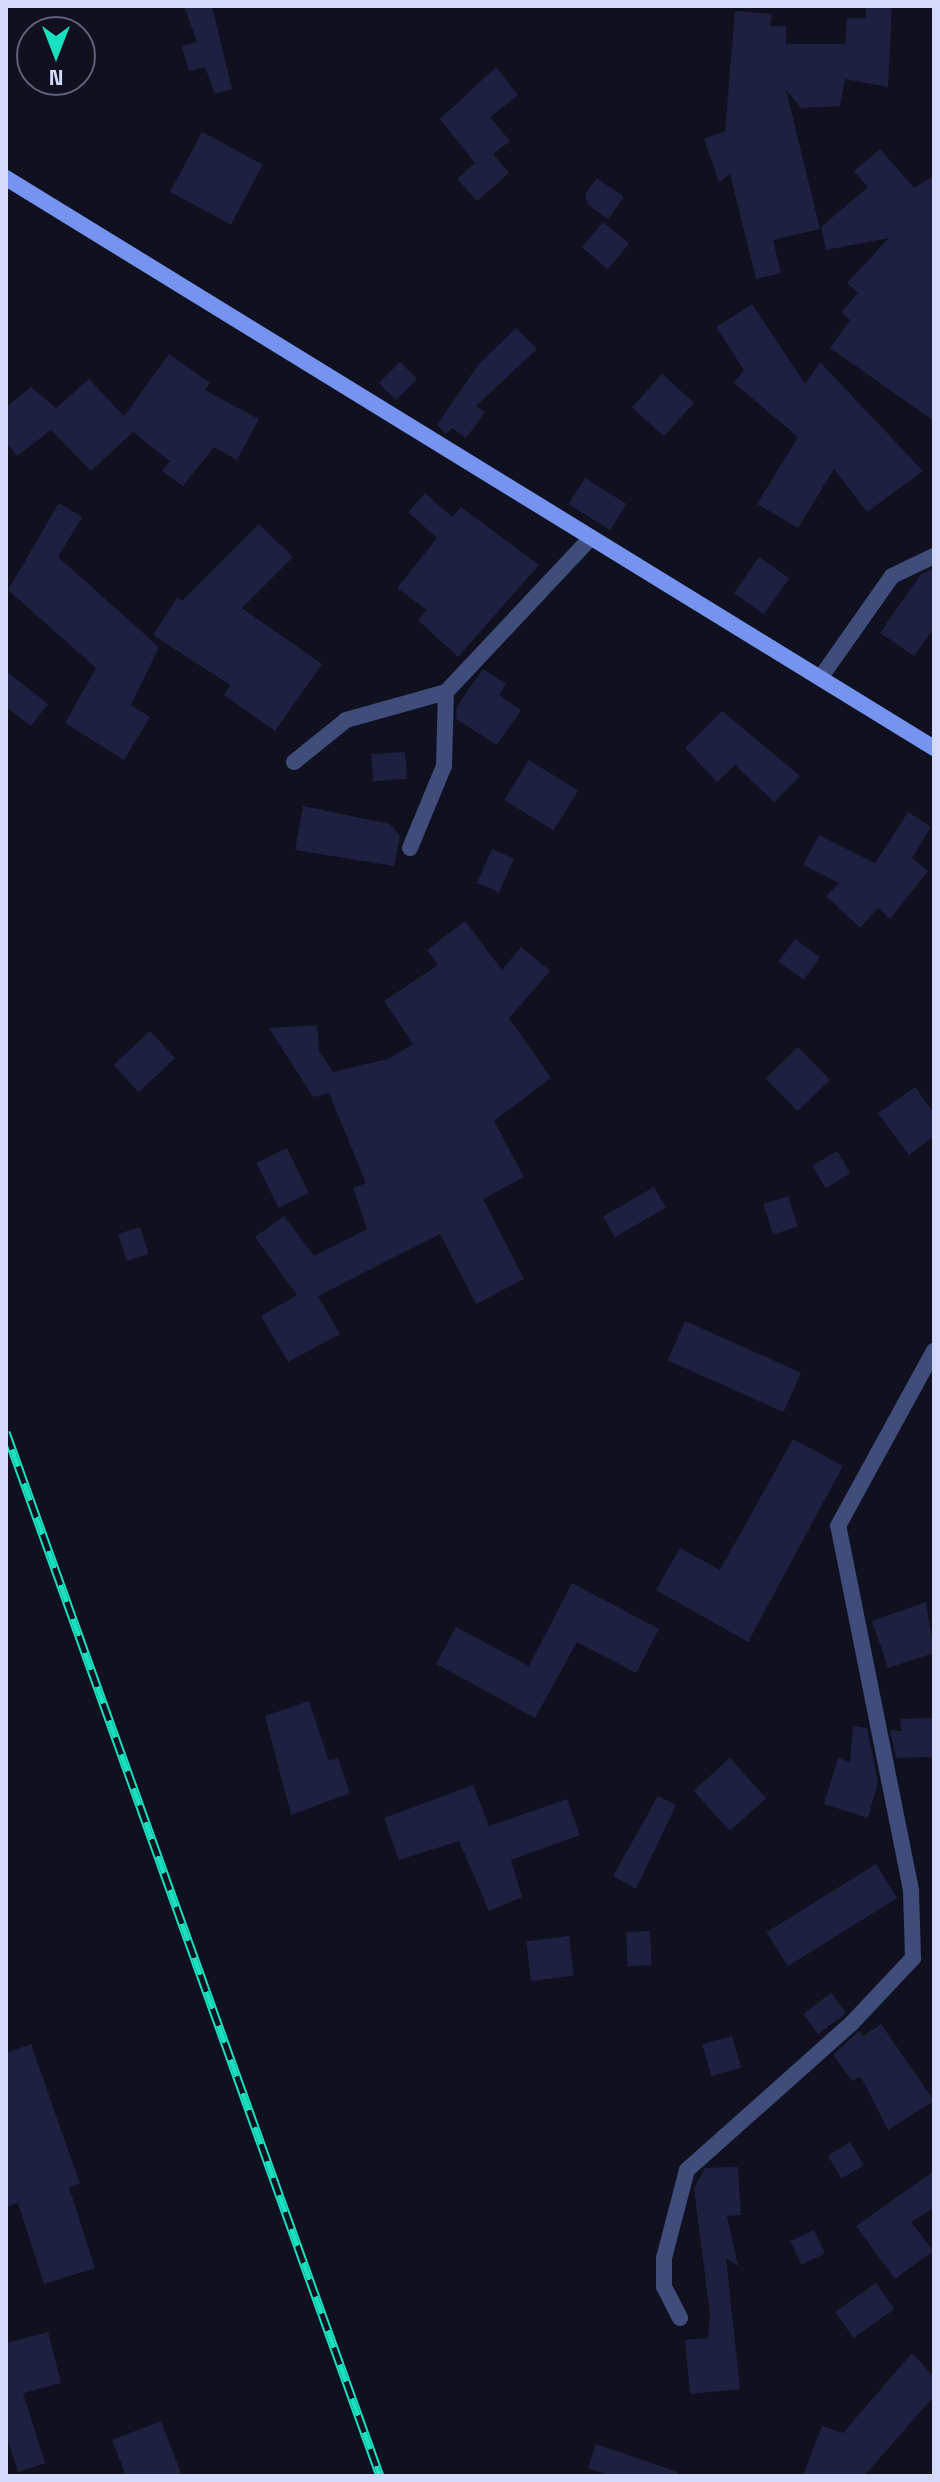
<!DOCTYPE html>
<html>
<head>
<meta charset="utf-8">
<style>
	body { margin:0 }
	#map { position:relative; width:940px; height:2482px; overflow:hidden; background:#0f1120; font-family:"Space Grotesk",sans-serif }
	div>[style] { position:absolute }
	[style*='--x'] { left:calc(var(--x)*1px); top:calc(var(--y)*1px); width:calc(var(--w)*1px); rotate:calc(var(--a)*1deg) }
	.building>* { inset:0; background:#1e203f; transform-origin:0 0 }
	.lane>* { height:16px; margin:-8px; padding:0 8px; transform-origin:8px; border-radius:8px; background:#404d7a }
	.street>* { height:16px; margin:-8px; padding:0 8px; transform-origin:8px; border-radius:8px; background:#404d7a }
	.secondary>* { height:16px; margin:-8px; padding:0 8px; transform-origin:8px; border-radius:8px; background:#7593ef }
	.rail>* { height:9px; margin-top:-4.5px; transform-origin:0; background:repeating-linear-gradient(90deg,#0f1120 0 18px,#19e0be 0 36px); box-sizing:border-box; border-block:2px solid #19e0be }
	span { translate:-50% -50%; white-space:nowrap; text-align:center; line-height:1.15; -webkit-text-stroke:8px #0f1120; paint-order:stroke }
	.frame { position:absolute; inset:0; border:8px solid #d3d9fa; pointer-events:none }
	.north { position:absolute; left:16px; top:16px; width:80px; height:80px; box-sizing:border-box; background:#0f1120; border:2px solid #5d6177; border-radius:50%; rotate:180deg; font-size:22px; font-weight:700; line-height:32px; text-align:center; color:#d3d9fa }
	.north::after { content:''; display:block; margin:auto; width:28px; height:36px; background:#19e0be; clip-path:polygon(50% 0,100% 100%,50% 72%,0 100%) }
</style>
</head>
<body>
<div id="map">
	<div class="building">
		<i style="clip-path:polygon(184px 6px,212px 6px,232px 89px,215px 94px,205px 67px,189px 71px,182px 46px,197px 42px)"></i>
		<i style="clip-path:polygon(866px 6px,892px 6px,888px 87px,845px 79px,840px 106px,801px 108px,786px 90px,820px 229px,773px 240px,781px 273px,756px 279px,730px 174px,719px 182px,704px 139px,725px 131px,735px 11px,772px 14px,770px 26px,786px 26px,786px 44px,845px 44px,847px 18px,866px 18px)"></i>
		<i style="clip-path:polygon(496px 67px,518px 95px,490px 117px,510px 141px,493px 154px,509px 173px,477px 201px,457px 179px,475px 163px,440px 119px)"></i>
		<i style="left:202px;top:132px;width:69px;height:68px;rotate:28deg"></i>
		<i style="clip-path:polygon(880px 149px,914px 188px,934px 176px,934px 421px,830px 348px,850px 320px,841px 312px,858px 293px,847px 283px,889px 238px,826px 250px,821px 227px,868px 187px,854px 171px)"></i>
		<i style="clip-path:polygon(597px 178px,624px 197px,608px 219px,588px 205px,585px 194px)"></i>
		<i style="left:603px;top:222px;width:34px;height:33px;rotate:40deg"></i>
		<i style="clip-path:polygon(752px 304px,805px 384px,820px 362px,923px 471px,867px 512px,834px 469px,798px 528px,757px 504px,798px 437px,734px 383px,744px 370px,716px 327px)"></i>
		<i style="clip-path:polygon(516px 328px,537px 349px,476px 406px,485px 412px,466px 438px,452px 428px,446px 434px,437px 425px,478px 365px)"></i>
		<i style="clip-path:polygon(169px 354px,210px 383px,205px 390px,259px 419px,237px 460px,214px 447px,183px 486px,162px 471px,170px 461px,133px 432px,91px 471px,51px 430px,17px 456px,6px 442px,6px 407px,31px 387px,56px 408px,89px 379px,124px 416px)"></i>
		<i style="left:400px;top:362px;width:24px;height:30px;rotate:45deg"></i>
		<i style="left:662px;top:374px;width:43px;height:45px;rotate:42deg"></i>
		<i style="left:585px;top:478px;width:49px;height:31px;rotate:32deg"></i>
		<i style="clip-path:polygon(425px 493px,452px 517px,461px 507px,539px 565px,458px 657px,418px 620px,427px 610px,397px 588px,437px 538px,408px 512px)"></i>
		<i style="clip-path:polygon(59px 503px,82px 517px,58px 557px,159px 647px,131px 705px,150px 717px,124px 760px,65px 723px,96px 668px,8px 590px)"></i>
		<i style="clip-path:polygon(259px 524px,293px 557px,242px 608px,322px 664px,275px 731px,224px 695px,230px 685px,153px 635px,177px 598px,182px 601px)"></i>
		<i style="left:759px;top:557px;width:37px;height:44px;rotate:35deg"></i>
		<i style="clip-path:polygon(934px 568px,934px 628px,914px 656px,880px 633px,921px 574px)"></i>
		<i style="clip-path:polygon(483px 669px,506px 684px,499px 695px,521px 710px,497px 745px,456px 719px,457px 706px)"></i>
		<i style="clip-path:polygon(6px 671px,48px 704px,31px 726px,6px 707px)"></i>
		<i style="clip-path:polygon(722px 711px,800px 776px,774px 802px,735px 765px,717px 782px,685px 748px)"></i>
		<i style="left:405px;top:752px;width:27px;height:34px;rotate:86deg"></i>
		<i style="left:529px;top:760px;width:58px;height:47px;rotate:32deg"></i>
		<i style="clip-path:polygon(303px 806px,390px 824px,400px 836px,394px 866px,295px 850px)"></i>
		<i style="clip-path:polygon(908px 812px,931px 827px,912px 858px,928px 871px,890px 919px,878px 908px,860px 928px,826px 896px,839px 883px,803px 865px,819px 835px,875px 863px)"></i>
		<i style="left:492px;top:849px;width:24px;height:37px;rotate:24deg"></i>
		<i style="clip-path:polygon(465px 921px,502px 970px,521px 947px,550px 971px,509px 1018px,551px 1078px,494px 1121px,524px 1177px,483px 1199px,524px 1279px,476px 1304px,440px 1234px,318px 1296px,340px 1334px,288px 1362px,261px 1316px,297px 1295px,255px 1237px,284px 1216px,314px 1256px,367px 1229px,353px 1188px,366px 1183px,329px 1093px,313px 1097px,269px 1028px,317px 1025px,319px 1051px,333px 1072px,388px 1059px,413px 1044px,384px 1001px,438px 965px,427px 950px)"></i>
		<i style="left:795px;top:939px;width:31px;height:28px;rotate:36deg"></i>
		<i style="left:150px;top:1031px;width:37px;height:50px;rotate:47deg"></i>
		<i style="left:798px;top:1047px;width:46px;height:45px;rotate:46deg"></i>
		<i style="clip-path:polygon(915px 1087px,934px 1113px,934px 1136px,909px 1155px,878px 1113px)"></i>
		<i style="left:287px;top:1148px;width:50px;height:34px;rotate:64deg"></i>
		<i style="left:837px;top:1151px;width:26px;height:29px;rotate:59deg"></i>
		<i style="left:654px;top:1187px;width:24px;height:59px;rotate:60deg"></i>
		<i style="left:788px;top:1196px;width:32px;height:26px;rotate:72deg"></i>
		<i style="left:140px;top:1227px;width:28px;height:23px;rotate:72deg"></i>
		<i style="left:685px;top:1321px;width:127px;height:43px;rotate:24deg"></i>
		<i style="clip-path:polygon(793px 1439px,843px 1466px,748px 1642px,656px 1590px,680px 1548px,720px 1570px)"></i>
		<i style="clip-path:polygon(572px 1583px,659px 1629px,636px 1673px,577px 1642px,535px 1718px,436px 1664px,456px 1627px,529px 1666px)"></i>
		<i style="clip-path:polygon(926px 1602px,934px 1653px,888px 1668px,872px 1621px)"></i>
		<i style="clip-path:polygon(309px 1701px,329px 1761px,338px 1758px,350px 1793px,291px 1815px,265px 1716px)"></i>
		<i style="clip-path:polygon(934px 1718px,934px 1757px,896px 1758px,890px 1730px,901px 1731px,900px 1719px)"></i>
		<i style="clip-path:polygon(853px 1726px,867px 1728px,878px 1782px,868px 1818px,824px 1804px,838px 1758px,850px 1762px)"></i>
		<i style="left:730px;top:1758px;width:54px;height:49px;rotate:48deg"></i>
		<i style="clip-path:polygon(473px 1785px,489px 1826px,567px 1799px,580px 1835px,511px 1860px,522px 1897px,489px 1911px,459px 1841px,399px 1860px,384px 1818px)"></i>
		<i style="clip-path:polygon(658px 1796px,676px 1805px,636px 1889px,613px 1876px)"></i>
		<i style="left:876px;top:1864px;width:40px;height:129px;rotate:58deg"></i>
		<i style="left:650px;top:1931px;width:34px;height:24px;rotate:87deg"></i>
		<i style="left:569px;top:1936px;width:40px;height:43px;rotate:83deg"></i>
		<i style="left:831px;top:1993px;width:25px;height:35px;rotate:53deg"></i>
		<i style="clip-path:polygon(881px 2024px,934px 2101px,888px 2130px,861px 2077px,852px 2081px,833px 2055px,859px 2031px,863px 2036px)"></i>
		<i style="left:732px;top:2036px;width:33px;height:31px;rotate:74deg"></i>
		<i style="clip-path:polygon(31px 2044px,80px 2184px,69px 2187px,95px 2268px,44px 2284px,18px 2203px,6px 2207px,6px 2053px)"></i>
		<i style="left:850px;top:2142px;width:27px;height:26px;rotate:59deg"></i>
		<i style="clip-path:polygon(738px 2167px,741px 2215px,727px 2216px,738px 2266px,726px 2258px,740px 2389px,690px 2394px,685px 2340px,708px 2338px,710px 2314px,694px 2188px,705px 2168px)"></i>
		<i style="clip-path:polygon(934px 2171px,934px 2208px,911px 2222px,933px 2251px,895px 2279px,856px 2226px)"></i>
		<i style="left:814px;top:2230px;width:26px;height:26px;rotate:65deg"></i>
		<i style="left:876px;top:2283px;width:32px;height:50px;rotate:55deg"></i>
		<i style="clip-path:polygon(48px 2332px,61px 2383px,23px 2393px,45px 2463px,18px 2472px,6px 2435px,6px 2343px)"></i>
		<i style="clip-path:polygon(912px 2353px,934px 2377px,934px 2396px,864px 2476px,803px 2476px,822px 2426px,843px 2433px)"></i>
		<i style="clip-path:polygon(161px 2421px,182px 2476px,126px 2476px,112px 2440px)"></i>
		<i style="clip-path:polygon(596px 2444px,678px 2472px,677px 2476px,611px 2476px,588px 2468px)"></i>
	</div>
	<div class="lane">
		<i style="--x:294;--y:762;--w:67;--a:-38.9"></i>
		<i style="--x:346;--y:720;--w:104;--a:-15.6"></i>
		<i style="--x:446;--y:692;--w:207;--a:-46.8"></i>
		<i style="--x:410;--y:848;--w:89;--a:-67.5"></i>
		<i style="--x:444;--y:766;--w:74;--a:-88.5"></i>
		<i style="--x:680;--y:2318;--w:35;--a:-117"></i>
		<i style="--x:664;--y:2287;--w:29;--a:-90"></i>
		<i style="--x:664;--y:2258;--w:91;--a:-75.4"></i>
		<i style="--x:687;--y:2170;--w:220;--a:-41.7"></i>
		<i style="--x:851;--y:2024;--w:91;--a:-46.8"></i>
		<i style="--x:913;--y:1958;--w:68;--a:-91.7"></i>
		<i style="--x:911;--y:1890;--w:371;--a:-101.3"></i>
		<i style="--x:838;--y:1526;--w:200;--a:-61.3"></i>
	</div>
	<div class="street">
		<i style="--x:821;--y:677;--w:123;--a:-54.9"></i>
		<i style="--x:892;--y:576;--w:47;--a:-25.5"></i>
	</div>
	<div class="secondary">
		<i style="--x:6;--y:178;--w:1089;--a:31.56"></i>
	</div>
	<div class="rail">
		<i style="--x:6;--y:1432;--w:1109;--a:70.29"></i>
	</div>
	<div class="frame"></div>
	<div class="north">N</div>
</div>
</body>
</html>
